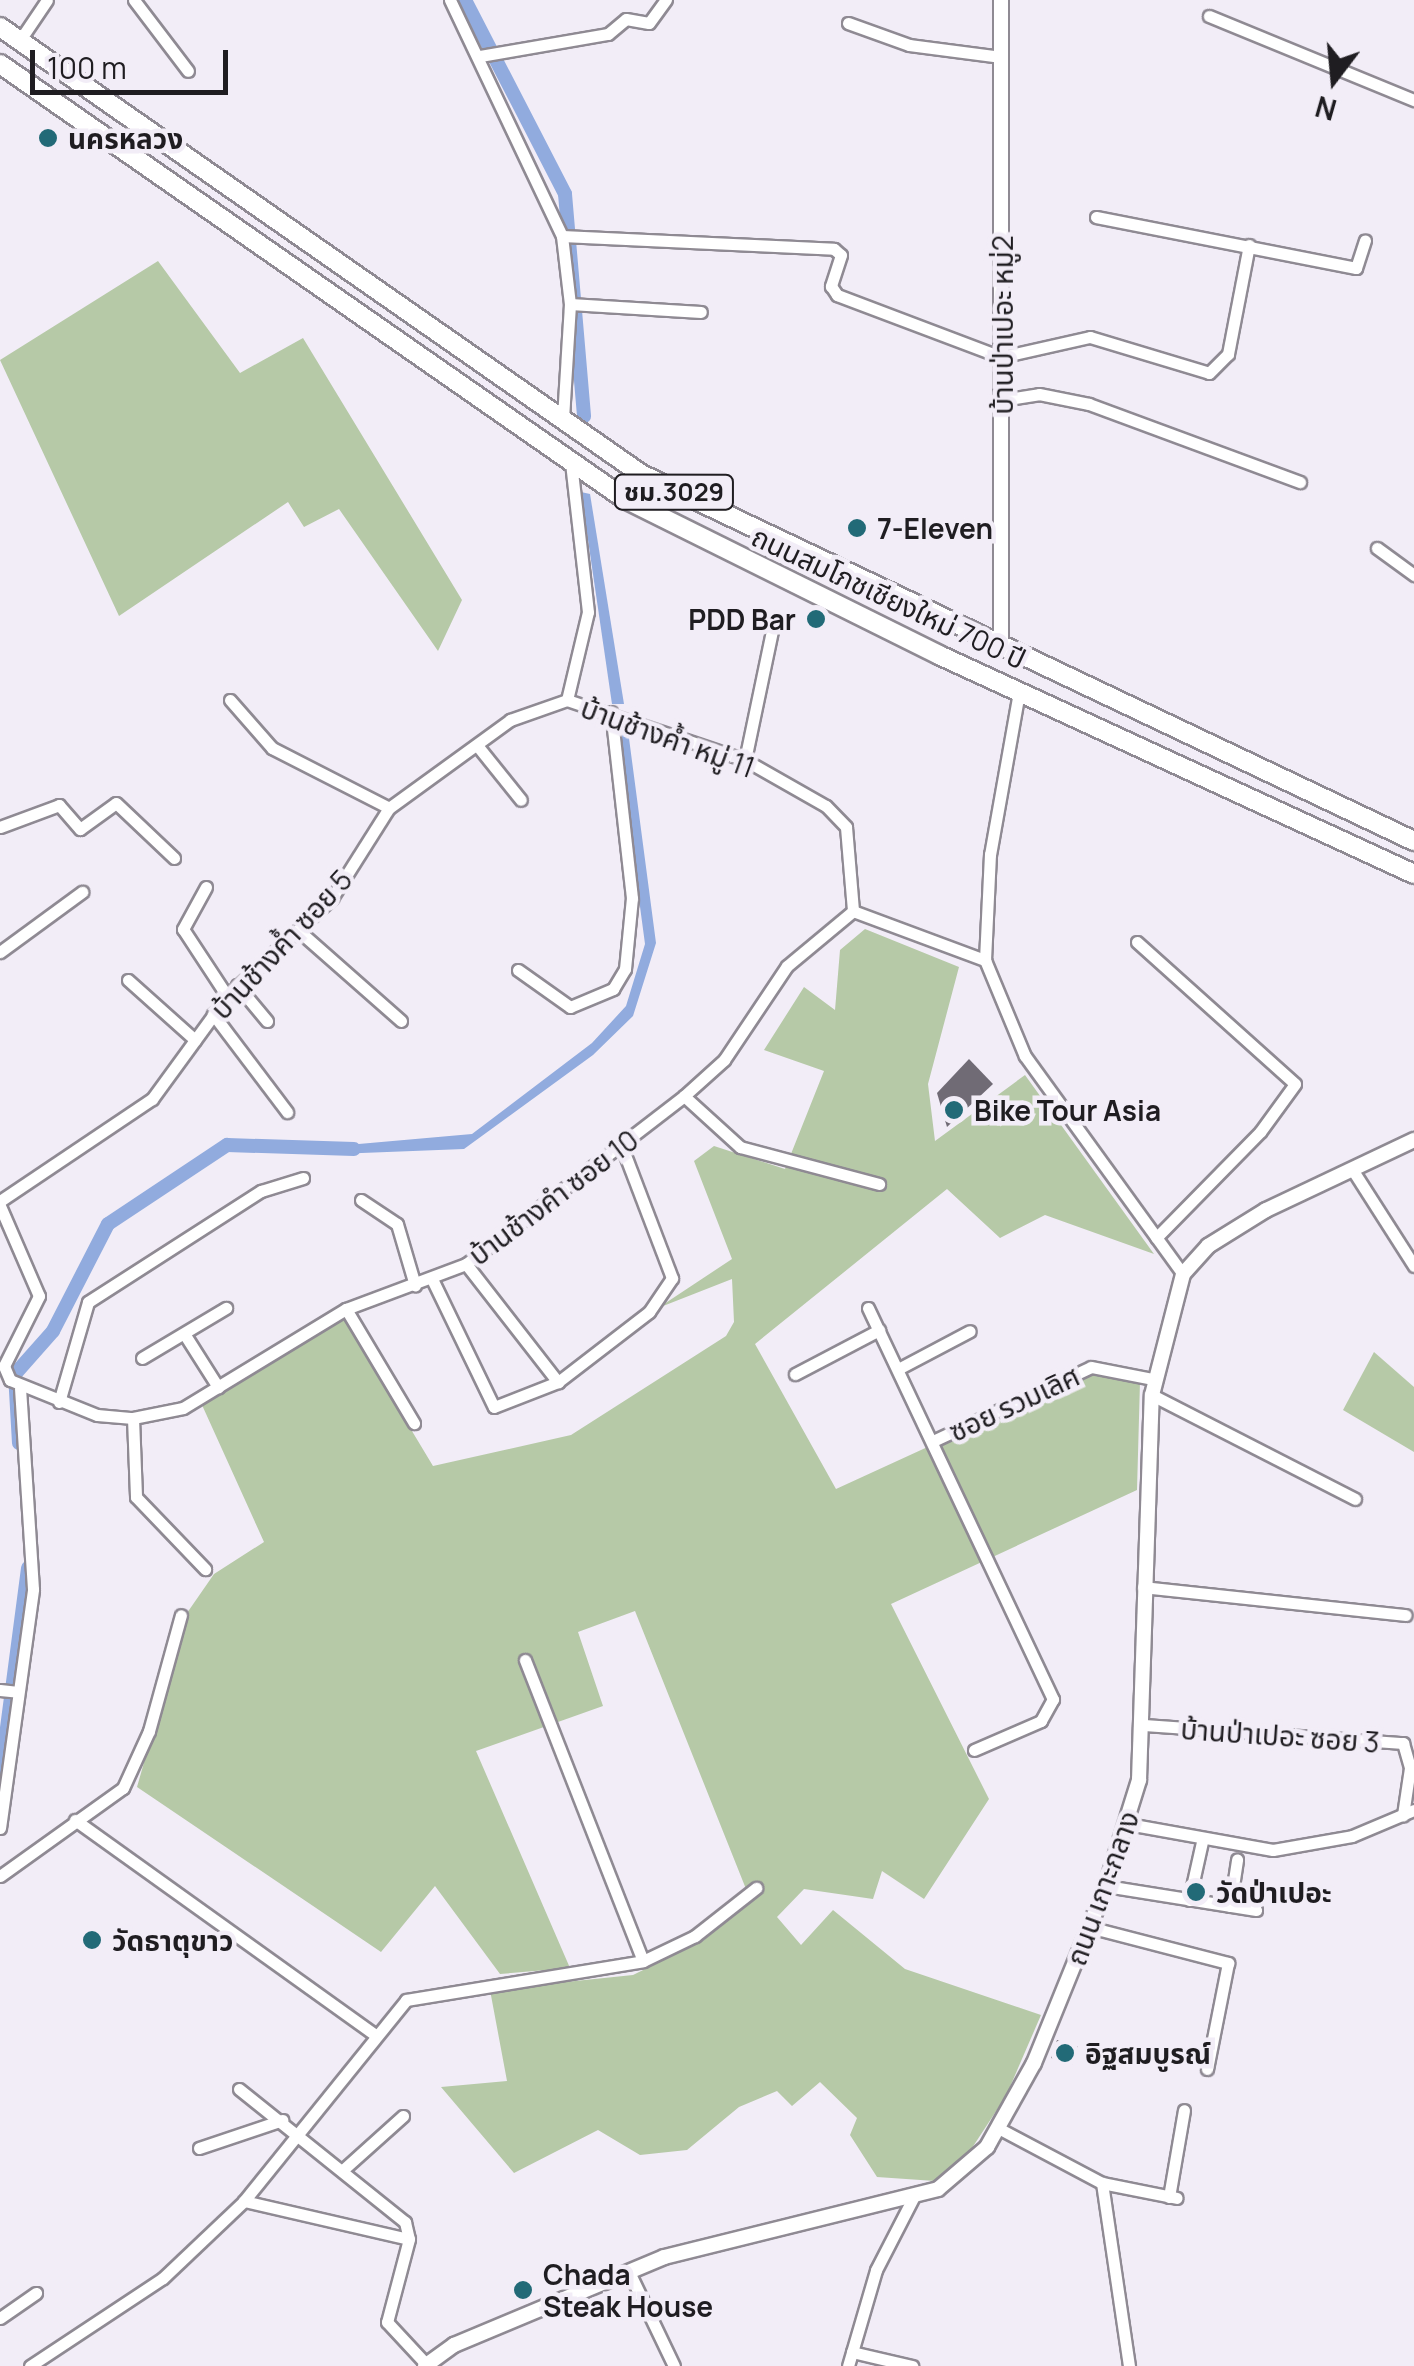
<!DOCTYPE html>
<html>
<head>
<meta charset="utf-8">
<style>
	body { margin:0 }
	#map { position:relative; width:1414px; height:2366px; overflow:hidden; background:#f2edf7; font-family:Manrope,"Noto Sans Thai",sans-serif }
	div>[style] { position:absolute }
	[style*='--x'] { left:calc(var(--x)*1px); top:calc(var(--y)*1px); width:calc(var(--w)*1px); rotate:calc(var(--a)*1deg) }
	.green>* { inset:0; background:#b6c9a7 }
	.water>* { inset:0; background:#91abde }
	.canal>* { height:14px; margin:-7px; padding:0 7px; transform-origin:7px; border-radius:7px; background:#91abde }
	.building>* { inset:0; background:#706b75; transform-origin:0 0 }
	.roads { filter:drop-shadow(2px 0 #8f8a93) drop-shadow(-2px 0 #8f8a93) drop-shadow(0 2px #8f8a93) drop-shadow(0 -2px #8f8a93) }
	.minor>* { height:11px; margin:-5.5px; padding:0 5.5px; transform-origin:5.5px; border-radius:5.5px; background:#fff }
	.tertiary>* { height:14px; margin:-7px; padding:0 7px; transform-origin:7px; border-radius:7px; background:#fff }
	.primary>* { height:18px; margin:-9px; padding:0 9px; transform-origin:9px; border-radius:9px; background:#fff }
	.dots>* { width:28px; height:28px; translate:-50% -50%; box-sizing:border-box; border:5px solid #f2edf7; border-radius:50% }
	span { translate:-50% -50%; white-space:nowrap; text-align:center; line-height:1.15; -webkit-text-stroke:9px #f2edf7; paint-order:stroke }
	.shield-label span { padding:2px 8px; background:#f2edf7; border:2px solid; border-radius:8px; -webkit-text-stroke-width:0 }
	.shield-label { font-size:25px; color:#1f1d21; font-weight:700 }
	.poi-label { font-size:28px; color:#1f1d21; font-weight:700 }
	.left { translate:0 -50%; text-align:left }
	.right { translate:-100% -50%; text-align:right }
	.street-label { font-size:28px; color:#1f1d21 }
	.north { position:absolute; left:1284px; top:30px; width:100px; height:100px; -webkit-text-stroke:8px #f2edf7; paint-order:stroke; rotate:196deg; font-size:28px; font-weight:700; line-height:40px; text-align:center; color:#1f1d21 }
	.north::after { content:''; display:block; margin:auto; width:35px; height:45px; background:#1f1d21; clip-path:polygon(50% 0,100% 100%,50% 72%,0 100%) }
	.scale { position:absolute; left:30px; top:50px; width:198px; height:45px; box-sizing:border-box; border:5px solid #1f1d21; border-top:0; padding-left:12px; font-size:30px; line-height:35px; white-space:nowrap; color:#1f1d21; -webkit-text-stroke:8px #f2edf7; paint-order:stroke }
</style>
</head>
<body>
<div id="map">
	<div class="green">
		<i style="clip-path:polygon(158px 261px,240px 373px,303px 338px,462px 600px,438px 651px,339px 509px,304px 527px,288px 502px,119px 616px,0 360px)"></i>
		<i style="clip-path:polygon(865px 929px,959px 967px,928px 1084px,935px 1141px,1025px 1075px,1154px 1254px,1045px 1215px,1000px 1238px,947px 1189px,755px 1344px,836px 1489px,1089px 1373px,1140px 1382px,1137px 1490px,891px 1604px,989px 1799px,924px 1899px,882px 1871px,873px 1899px,804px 1889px,777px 1917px,801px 1945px,833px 1910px,905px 1969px,1041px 2015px,1006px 2096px,970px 2151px,935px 2181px,877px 2177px,850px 2135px,857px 2118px,820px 2082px,792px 2106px,777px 2091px,739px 2107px,687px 2150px,640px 2155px,598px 2130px,514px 2173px,441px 2087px,507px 2081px,490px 1990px,633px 1975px,704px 1940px,750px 1899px,635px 1611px,578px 1632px,603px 1706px,476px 1751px,570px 1968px,500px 1974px,435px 1886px,381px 1952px,137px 1787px,187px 1613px,214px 1574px,264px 1542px,202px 1405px,344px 1318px,433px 1466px,571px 1435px,726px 1336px,734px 1322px,732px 1279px,658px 1308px,732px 1259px,694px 1161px,714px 1146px,785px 1169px,824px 1071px,764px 1050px,804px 987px,835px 1010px,840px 950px)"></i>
		<i style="clip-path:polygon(1374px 1352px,1414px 1387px,1414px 1452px,1343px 1410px)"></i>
	</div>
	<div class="water">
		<i style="clip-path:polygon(581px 492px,590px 494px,624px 704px,612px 704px)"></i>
		<i style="clip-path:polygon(615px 720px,627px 723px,656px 943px,633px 1016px,593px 1055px,464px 1149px,336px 1154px,336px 1146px,472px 1134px,592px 1043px,626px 1006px,645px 944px)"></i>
	</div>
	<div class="canal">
		<i style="--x:465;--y:0;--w:218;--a:62.7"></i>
		<i style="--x:565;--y:194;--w:223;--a:85.1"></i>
		<i style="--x:19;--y:1443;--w:69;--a:-93.3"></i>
		<i style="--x:15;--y:1374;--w:57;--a:-48.5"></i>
		<i style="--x:53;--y:1331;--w:120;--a:-62.8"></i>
		<i style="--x:108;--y:1224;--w:143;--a:-33.6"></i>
		<i style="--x:227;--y:1145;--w:127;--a:1.8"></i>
		<i style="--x:0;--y:1781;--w:215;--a:-82.5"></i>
	</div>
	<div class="building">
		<i style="clip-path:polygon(969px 1059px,993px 1084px,947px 1127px,937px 1093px)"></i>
		<i style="left:1057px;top:2040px;width:22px;height:19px;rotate:18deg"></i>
	</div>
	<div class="roads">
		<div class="minor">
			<i style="--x:134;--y:0;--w:89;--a:52.7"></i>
			<i style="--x:450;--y:0;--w:261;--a:64.6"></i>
			<i style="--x:562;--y:236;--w:68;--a:83.3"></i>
			<i style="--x:570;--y:304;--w:116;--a:93.5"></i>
			<i style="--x:1209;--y:16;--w:222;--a:22.3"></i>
			<i style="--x:848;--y:23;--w:65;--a:19.8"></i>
			<i style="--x:909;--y:45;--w:93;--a:7.4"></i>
			<i style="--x:20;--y:40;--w:48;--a:-56"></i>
			<i style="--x:480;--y:56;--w:130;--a:-9.8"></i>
			<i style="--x:608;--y:34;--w:23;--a:-40"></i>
			<i style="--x:626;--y:19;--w:23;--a:10"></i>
			<i style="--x:649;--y:23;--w:29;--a:-54"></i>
			<i style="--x:1096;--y:217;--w:265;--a:11.1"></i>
			<i style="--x:1356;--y:268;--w:29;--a:-72"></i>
			<i style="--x:562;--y:236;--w:272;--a:2.7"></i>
			<i style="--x:834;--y:249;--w:9;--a:41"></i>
			<i style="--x:841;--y:255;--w:33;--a:108"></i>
			<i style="--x:831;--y:286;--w:11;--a:56"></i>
			<i style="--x:837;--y:295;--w:175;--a:20.7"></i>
			<i style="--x:1001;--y:357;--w:91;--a:-12.7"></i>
			<i style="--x:1090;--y:337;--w:124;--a:16.8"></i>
			<i style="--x:1209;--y:373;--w:27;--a:-45"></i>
			<i style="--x:1228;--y:354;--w:111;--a:-79.1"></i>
			<i style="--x:570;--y:304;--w:131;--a:3.5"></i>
			<i style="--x:1002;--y:400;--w:37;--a:-9"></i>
			<i style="--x:1039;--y:394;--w:51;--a:11.3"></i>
			<i style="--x:1089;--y:404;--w:225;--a:20.3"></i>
			<i style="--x:1377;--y:548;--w:46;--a:36.1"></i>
			<i style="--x:1019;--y:692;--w:165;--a:100.1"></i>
			<i style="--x:990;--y:854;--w:106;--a:92.7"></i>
			<i style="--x:985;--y:960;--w:104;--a:67.4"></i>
			<i style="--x:1025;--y:1056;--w:269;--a:54.1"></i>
			<i style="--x:230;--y:700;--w:64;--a:48.8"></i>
			<i style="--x:272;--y:748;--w:131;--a:27.1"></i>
			<i style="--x:567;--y:700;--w:188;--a:18.6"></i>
			<i style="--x:745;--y:760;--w:93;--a:29.6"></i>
			<i style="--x:826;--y:806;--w:29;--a:46"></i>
			<i style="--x:846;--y:827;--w:84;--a:85.2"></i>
			<i style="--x:567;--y:700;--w:90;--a:-76.6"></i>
			<i style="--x:588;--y:612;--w:150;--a:-96.5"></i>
			<i style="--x:480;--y:749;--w:65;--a:51.2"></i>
			<i style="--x:745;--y:760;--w:132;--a:-78.2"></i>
			<i style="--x:0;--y:827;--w:63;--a:-20.4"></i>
			<i style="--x:59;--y:805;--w:32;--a:49"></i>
			<i style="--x:80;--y:829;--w:44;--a:-35.8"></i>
			<i style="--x:116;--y:803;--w:80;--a:43.5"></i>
			<i style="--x:206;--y:887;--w:48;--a:118.7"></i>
			<i style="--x:183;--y:929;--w:80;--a:56.7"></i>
			<i style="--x:853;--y:911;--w:141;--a:20.4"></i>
			<i style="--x:299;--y:931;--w:136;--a:41.4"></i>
			<i style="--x:1137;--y:942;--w:212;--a:41.9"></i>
			<i style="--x:1295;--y:1084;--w:59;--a:126.1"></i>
			<i style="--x:1260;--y:1132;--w:148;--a:134.5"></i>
			<i style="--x:0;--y:952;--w:102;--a:-36.2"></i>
			<i style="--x:518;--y:970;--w:64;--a:35.4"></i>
			<i style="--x:570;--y:1007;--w:47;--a:-22.7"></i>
			<i style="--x:613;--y:989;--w:23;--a:-59"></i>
			<i style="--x:625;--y:969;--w:71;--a:-84.4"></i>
			<i style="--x:632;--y:898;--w:187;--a:-96.4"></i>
			<i style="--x:128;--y:980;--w:90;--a:41.8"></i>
			<i style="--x:237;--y:985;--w:47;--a:50.2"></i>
			<i style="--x:213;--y:1014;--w:123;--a:52.9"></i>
			<i style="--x:684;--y:1096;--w:76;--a:42.3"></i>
			<i style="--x:740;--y:1147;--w:144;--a:14.9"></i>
			<i style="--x:1352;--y:1169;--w:115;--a:57.4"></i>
			<i style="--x:361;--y:1200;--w:43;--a:33.7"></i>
			<i style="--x:397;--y:1224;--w:64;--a:73.6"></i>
			<i style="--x:0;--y:1201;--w:183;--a:-33.9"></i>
			<i style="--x:152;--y:1099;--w:127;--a:-53.9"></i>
			<i style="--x:227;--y:996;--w:144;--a:-43"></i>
			<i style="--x:332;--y:898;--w:107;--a:-57.7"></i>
			<i style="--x:389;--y:808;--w:150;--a:-36"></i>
			<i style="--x:510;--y:720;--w:60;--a:-19.3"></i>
			<i style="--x:0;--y:1206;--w:98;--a:66.6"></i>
			<i style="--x:39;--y:1296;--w:78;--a:116.6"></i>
			<i style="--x:4;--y:1366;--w:15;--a:67"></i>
			<i style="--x:10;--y:1380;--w:94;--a:21.9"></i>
			<i style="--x:97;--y:1415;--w:36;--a:5"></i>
			<i style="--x:133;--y:1418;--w:51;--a:-11.3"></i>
			<i style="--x:183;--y:1408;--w:191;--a:-31.3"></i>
			<i style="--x:346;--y:1309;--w:128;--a:-20.6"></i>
			<i style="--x:466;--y:1264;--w:275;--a:-37.6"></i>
			<i style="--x:684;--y:1096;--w:54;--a:-42"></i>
			<i style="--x:724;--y:1060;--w:113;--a:-56.2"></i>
			<i style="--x:787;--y:966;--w:86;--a:-39.8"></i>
			<i style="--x:466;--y:1264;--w:150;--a:52.1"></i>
			<i style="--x:432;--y:1279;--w:142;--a:64.2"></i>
			<i style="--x:494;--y:1407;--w:69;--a:-21.3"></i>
			<i style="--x:558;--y:1382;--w:115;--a:-37.6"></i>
			<i style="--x:649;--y:1312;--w:41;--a:-55.9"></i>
			<i style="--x:672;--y:1278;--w:140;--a:-110.9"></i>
			<i style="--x:868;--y:1308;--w:433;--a:64.7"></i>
			<i style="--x:1053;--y:1699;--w:25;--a:119"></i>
			<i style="--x:1041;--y:1721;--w:73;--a:156.6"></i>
			<i style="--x:346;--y:1309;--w:133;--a:59.2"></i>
			<i style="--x:185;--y:1335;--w:62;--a:57.6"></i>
			<i style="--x:142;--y:1358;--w:98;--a:-30.8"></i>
			<i style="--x:898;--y:1369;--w:81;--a:-27.8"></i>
			<i style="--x:795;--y:1374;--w:95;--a:-27.6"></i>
			<i style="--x:1152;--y:1395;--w:228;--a:27.1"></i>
			<i style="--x:59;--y:1402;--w:104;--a:-73.8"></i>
			<i style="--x:88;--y:1302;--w:206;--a:-32.7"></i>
			<i style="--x:261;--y:1191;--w:44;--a:-17.2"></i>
			<i style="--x:133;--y:1418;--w:79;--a:87.8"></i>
			<i style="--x:136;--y:1497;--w:100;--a:46.2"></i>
			<i style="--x:933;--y:1441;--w:174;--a:-25.1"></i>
			<i style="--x:1091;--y:1367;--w:63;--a:11"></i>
			<i style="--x:1143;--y:1587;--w:264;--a:6.1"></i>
			<i style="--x:525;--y:1660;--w:323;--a:68.6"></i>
			<i style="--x:0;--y:1690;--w:18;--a:6"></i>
			<i style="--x:1144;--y:1725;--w:260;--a:4"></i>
			<i style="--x:1403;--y:1743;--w:26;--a:74"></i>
			<i style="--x:1410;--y:1768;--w:48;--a:98.5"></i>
			<i style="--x:75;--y:1820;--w:369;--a:35.6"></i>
			<i style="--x:1128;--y:1824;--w:147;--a:10.2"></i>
			<i style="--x:1273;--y:1850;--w:80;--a:-10"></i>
			<i style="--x:1352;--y:1836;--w:67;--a:-22.8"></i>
			<i style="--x:0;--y:1828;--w:241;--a:-82.1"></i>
			<i style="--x:33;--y:1589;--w:201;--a:-93.7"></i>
			<i style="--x:0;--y:1876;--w:151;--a:-35.6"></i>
			<i style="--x:123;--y:1788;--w:63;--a:-65.5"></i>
			<i style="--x:149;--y:1731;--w:120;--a:-74.6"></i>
			<i style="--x:1106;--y:1886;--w:152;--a:9.1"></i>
			<i style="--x:1189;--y:1900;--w:59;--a:-77.4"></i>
			<i style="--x:1230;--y:1906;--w:47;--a:-81.3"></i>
			<i style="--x:1089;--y:1927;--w:144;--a:14.5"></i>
			<i style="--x:1228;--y:1963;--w:108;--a:101.2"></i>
			<i style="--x:239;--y:2089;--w:213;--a:38.7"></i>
			<i style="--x:405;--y:2222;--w:17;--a:77"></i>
			<i style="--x:409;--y:2239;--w:86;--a:104.8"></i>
			<i style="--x:387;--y:2322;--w:57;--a:47.1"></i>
			<i style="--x:1000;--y:2129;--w:115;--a:27.9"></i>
			<i style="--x:1102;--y:2183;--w:76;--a:11.3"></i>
			<i style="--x:199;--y:2148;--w:88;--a:-18.6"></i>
			<i style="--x:345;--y:2168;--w:78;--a:-41.9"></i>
			<i style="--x:1102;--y:2183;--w:185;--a:81.6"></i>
			<i style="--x:1169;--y:2197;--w:88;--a:-80.2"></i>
			<i style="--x:244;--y:2201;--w:169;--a:13"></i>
			<i style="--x:629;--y:2272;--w:104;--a:64.4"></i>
			<i style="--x:0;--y:2318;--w:44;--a:-34.8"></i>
			<i style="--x:852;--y:2352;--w:62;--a:13.1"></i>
			<i style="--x:30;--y:2366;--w:159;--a:-33.5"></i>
			<i style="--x:163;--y:2278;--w:112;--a:-43.5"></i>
			<i style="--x:244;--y:2201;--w:258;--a:-51.1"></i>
			<i style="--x:406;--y:2000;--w:240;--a:-9.3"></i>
			<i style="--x:643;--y:1961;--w:58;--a:-25.7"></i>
			<i style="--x:695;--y:1936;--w:78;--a:-38.2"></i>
			<i style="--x:848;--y:2366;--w:100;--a:-73.7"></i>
			<i style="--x:876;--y:2270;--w:85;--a:-62.8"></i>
		</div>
		<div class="tertiary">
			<i style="--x:1001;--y:0;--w:650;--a:90"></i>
			<i style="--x:425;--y:2366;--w:36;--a:-36"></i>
			<i style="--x:454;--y:2345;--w:228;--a:-22.7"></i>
			<i style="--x:664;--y:2257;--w:282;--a:-13.9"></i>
			<i style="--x:938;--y:2189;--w:65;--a:-40.6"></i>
			<i style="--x:987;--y:2147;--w:96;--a:-60.8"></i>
			<i style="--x:1034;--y:2063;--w:191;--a:-67.9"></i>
			<i style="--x:1106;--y:1886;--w:111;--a:-72.7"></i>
			<i style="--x:1139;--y:1780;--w:385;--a:-88.1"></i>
			<i style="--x:1152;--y:1395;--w:125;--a:-75.6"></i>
			<i style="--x:1183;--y:1274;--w:38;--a:-48"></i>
			<i style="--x:1208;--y:1246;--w:68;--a:-31.8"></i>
			<i style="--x:1266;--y:1210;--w:164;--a:-25.3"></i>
		</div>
		<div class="primary">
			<i style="--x:0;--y:27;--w:781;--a:34.89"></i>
			<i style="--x:641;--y:474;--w:856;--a:25.4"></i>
			<i style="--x:0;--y:64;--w:761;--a:34.84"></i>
			<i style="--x:625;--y:499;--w:351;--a:26.4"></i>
			<i style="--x:939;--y:655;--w:523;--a:24.75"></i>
		</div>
	</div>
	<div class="dots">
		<i style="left:48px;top:138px;background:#226a77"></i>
		<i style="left:857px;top:528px;background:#226a77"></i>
		<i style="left:816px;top:619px;background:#226a77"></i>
		<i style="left:954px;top:1110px;background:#226a77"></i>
		<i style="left:1196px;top:1892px;background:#226a77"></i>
		<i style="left:92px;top:1940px;background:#226a77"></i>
		<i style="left:1065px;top:2053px;background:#226a77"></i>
		<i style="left:523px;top:2290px;background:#226a77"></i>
	</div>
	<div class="shield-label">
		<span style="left:674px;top:492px">ชม.3029</span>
	</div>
	<div class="poi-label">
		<span class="left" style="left:68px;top:138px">นครหลวง</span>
		<span class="left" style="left:877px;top:528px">7-Eleven</span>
		<span class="right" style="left:796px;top:619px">PDD Bar</span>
		<span class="left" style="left:974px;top:1110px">Bike Tour Asia</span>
		<span class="left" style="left:1216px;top:1892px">วัดป่าเปอะ</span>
		<span class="left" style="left:112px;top:1940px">วัดธาตุขาว</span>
		<span class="left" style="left:1085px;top:2053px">อิฐสมบูรณ์</span>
		<span class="left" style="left:543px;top:2290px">Chada<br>Steak House</span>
	</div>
	<div class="street-label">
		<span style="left:1002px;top:325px;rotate:-90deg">บ้านป่าเปอะ หมู่2</span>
		<span style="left:889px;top:597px;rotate:25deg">ถนนสมโภชเชียงใหม่ 700 ปี</span>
		<span style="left:668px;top:737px;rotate:20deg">บ้านช้างค้ำ หมู่ 11</span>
		<span style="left:281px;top:944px;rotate:-47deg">บ้านช้างค้ำ ซอย 5</span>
		<span style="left:553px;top:1197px;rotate:-37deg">บ้านช้างคำ ซอย 10</span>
		<span style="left:1014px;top:1403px;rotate:-25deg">ซอย รวมเลิศ</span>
		<span style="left:1280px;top:1735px;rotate:4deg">บ้านป่าเปอะ ซอย 3</span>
		<span style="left:1102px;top:1888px;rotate:-70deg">ถนน เกาะกลาง</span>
	</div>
	<div class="north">N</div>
	<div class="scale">100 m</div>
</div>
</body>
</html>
